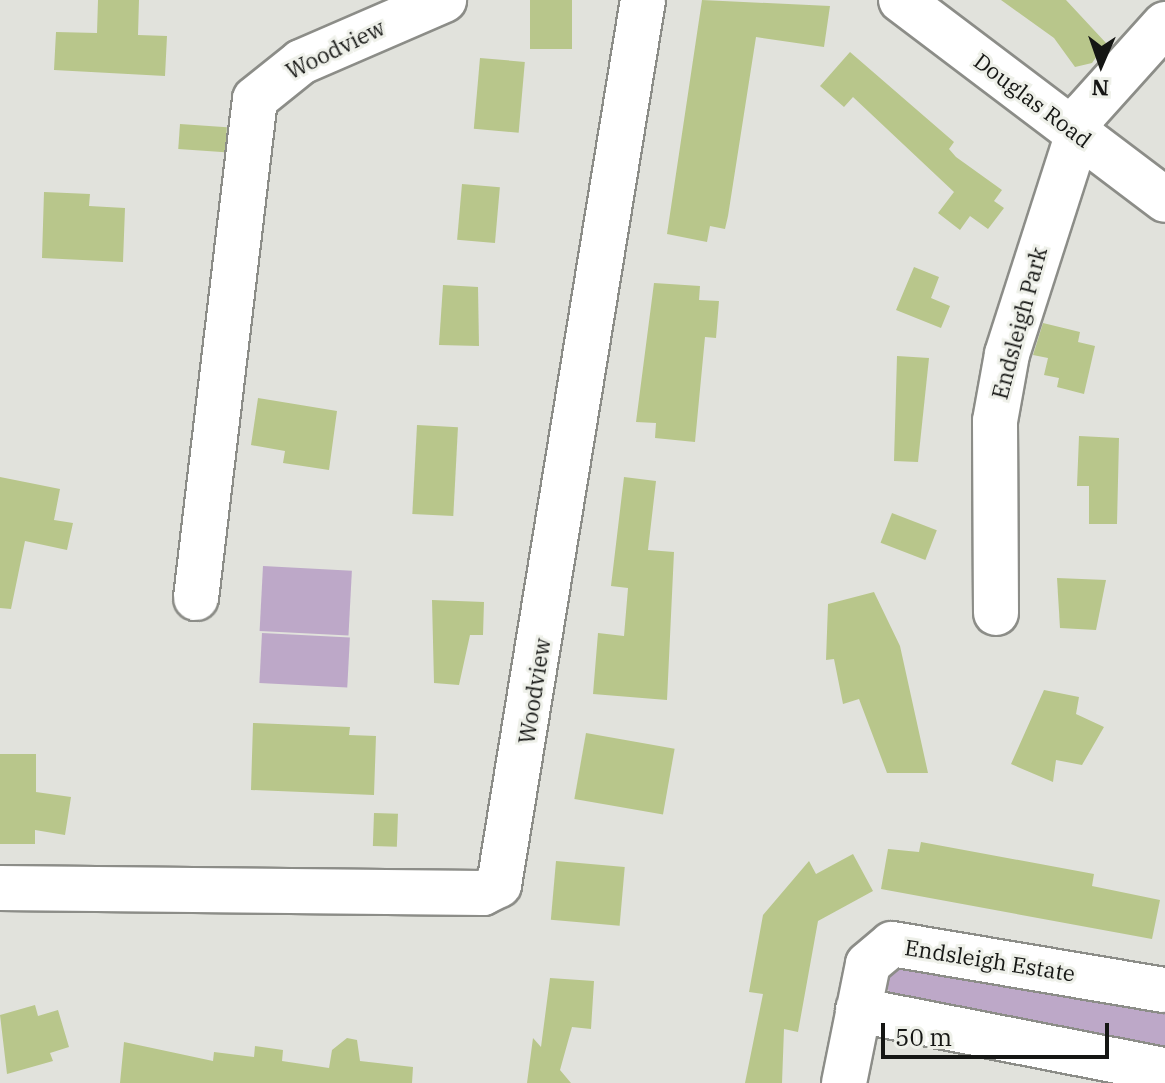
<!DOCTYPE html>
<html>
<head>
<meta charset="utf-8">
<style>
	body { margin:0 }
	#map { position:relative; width:1165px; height:1083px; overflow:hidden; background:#e1e2dc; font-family:"IBM Plex Serif",serif }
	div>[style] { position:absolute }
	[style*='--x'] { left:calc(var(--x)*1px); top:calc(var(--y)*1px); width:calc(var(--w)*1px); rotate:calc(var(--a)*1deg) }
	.green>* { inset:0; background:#bda8c8; transform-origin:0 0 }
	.building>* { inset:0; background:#b8c68b; transform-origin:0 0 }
	.roads { filter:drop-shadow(2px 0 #8c8d88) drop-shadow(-2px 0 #8c8d88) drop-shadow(0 2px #8c8d88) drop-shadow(0 -2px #8c8d88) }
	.minor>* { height:44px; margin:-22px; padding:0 22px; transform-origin:22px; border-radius:22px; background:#fff }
	.major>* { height:44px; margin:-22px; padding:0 22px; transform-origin:22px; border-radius:22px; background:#fff }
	span { translate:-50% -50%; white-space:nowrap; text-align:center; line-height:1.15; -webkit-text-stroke:6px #eef0e9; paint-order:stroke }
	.street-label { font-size:22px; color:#151614 }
	.north { position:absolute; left:1061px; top:24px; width:80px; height:80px; -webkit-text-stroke:6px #eef0e9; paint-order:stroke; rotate:182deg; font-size:22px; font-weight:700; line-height:32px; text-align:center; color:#151614 }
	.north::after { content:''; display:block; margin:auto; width:28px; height:36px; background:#151614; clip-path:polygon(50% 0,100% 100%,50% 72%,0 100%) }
	.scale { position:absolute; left:881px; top:1023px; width:228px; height:36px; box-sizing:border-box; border:4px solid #151614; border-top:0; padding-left:10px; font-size:24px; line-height:28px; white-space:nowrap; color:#151614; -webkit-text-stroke:6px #eef0e9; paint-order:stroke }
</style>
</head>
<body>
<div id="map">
	<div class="green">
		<i style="left:263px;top:566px;width:89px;height:65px;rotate:3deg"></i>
		<i style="left:262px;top:633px;width:88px;height:50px;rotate:3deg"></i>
		<i style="clip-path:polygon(898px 964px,1165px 1010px,1165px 1055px,892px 1001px,885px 980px)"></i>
	</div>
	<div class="building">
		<i style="clip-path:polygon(98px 0,139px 0,138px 35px,167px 36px,165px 76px,54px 70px,56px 32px,97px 33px)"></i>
		<i style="left:530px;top:0;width:42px;height:49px"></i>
		<i style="clip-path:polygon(702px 0,830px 6px,824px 47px,756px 37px,728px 216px,725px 229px,710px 226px,707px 242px,667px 234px)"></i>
		<i style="clip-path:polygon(1001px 0,1066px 0,1106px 43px,1092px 63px,1075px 67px,1054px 38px)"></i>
		<i style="clip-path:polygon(850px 52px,954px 142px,949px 149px,956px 157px,1002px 190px,994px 201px,1004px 208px,988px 229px,970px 216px,960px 230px,938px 213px,954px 192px,853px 97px,844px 107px,820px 86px)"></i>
		<i style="left:480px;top:58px;width:45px;height:71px;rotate:5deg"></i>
		<i style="left:180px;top:124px;width:47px;height:25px;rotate:4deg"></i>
		<i style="left:462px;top:184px;width:38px;height:56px;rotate:5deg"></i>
		<i style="clip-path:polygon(44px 192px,90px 194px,89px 206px,125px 208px,123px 262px,42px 258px)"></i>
		<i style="clip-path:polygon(914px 267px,939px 277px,931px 298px,950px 306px,941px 328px,896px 310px)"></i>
		<i style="clip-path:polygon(654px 283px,700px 286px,699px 300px,719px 301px,716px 338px,705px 337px,695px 442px,655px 438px,656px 423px,636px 422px)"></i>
		<i style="clip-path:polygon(443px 285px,478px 287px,479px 346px,439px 345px)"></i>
		<i style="clip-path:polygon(1043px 323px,1080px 332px,1078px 342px,1095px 346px,1084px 394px,1057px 387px,1059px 378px,1044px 375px,1048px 358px,1033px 355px)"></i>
		<i style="clip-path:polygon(897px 356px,929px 358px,918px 462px,894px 461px)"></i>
		<i style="clip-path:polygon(258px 398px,337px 411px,329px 470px,283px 463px,285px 451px,251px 445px)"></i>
		<i style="left:417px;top:425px;width:41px;height:89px;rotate:3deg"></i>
		<i style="clip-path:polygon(1079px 436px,1119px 438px,1117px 524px,1089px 524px,1089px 486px,1077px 486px)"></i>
		<i style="clip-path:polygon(0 477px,60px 489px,54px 520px,73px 523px,67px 550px,25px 541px,11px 609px,0 608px)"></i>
		<i style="clip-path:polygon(624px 477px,656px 481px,648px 550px,674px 552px,667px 700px,593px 694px,598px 633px,624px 636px,628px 588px,611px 586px)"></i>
		<i style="left:892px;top:513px;width:48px;height:32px;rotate:21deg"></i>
		<i style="clip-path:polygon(1057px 578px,1106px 580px,1096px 630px,1060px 628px)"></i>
		<i style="clip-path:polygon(874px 592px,900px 646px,928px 773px,887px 773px,859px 699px,843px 704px,834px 659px,826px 660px,828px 604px)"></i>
		<i style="clip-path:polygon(432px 600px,484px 602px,483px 635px,470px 635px,459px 685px,434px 683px)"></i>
		<i style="clip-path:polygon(1044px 690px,1079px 697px,1076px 714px,1104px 727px,1082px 765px,1056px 760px,1053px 782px,1011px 764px)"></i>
		<i style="clip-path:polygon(253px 723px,350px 727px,349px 735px,376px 736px,374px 795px,251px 790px)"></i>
		<i style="left:586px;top:733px;width:90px;height:67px;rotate:10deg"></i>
		<i style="clip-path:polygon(0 754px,36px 754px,36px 792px,71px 797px,65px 835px,35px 830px,35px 844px,0 844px)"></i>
		<i style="left:374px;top:813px;width:24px;height:33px;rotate:2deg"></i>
		<i style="clip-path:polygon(921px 842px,1094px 874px,1092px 886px,1160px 900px,1152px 939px,881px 889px,888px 849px,919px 852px)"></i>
		<i style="clip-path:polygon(853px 854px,873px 891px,818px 921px,798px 1032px,784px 1029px,782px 1083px,745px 1083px,763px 994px,749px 992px,763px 915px,809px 861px,816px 874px)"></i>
		<i style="left:556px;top:861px;width:69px;height:59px;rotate:5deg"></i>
		<i style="clip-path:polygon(550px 978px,594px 981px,591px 1029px,572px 1027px,560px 1070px,571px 1083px,527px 1083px,533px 1038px,541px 1047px)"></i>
		<i style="clip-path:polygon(35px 1005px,38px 1016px,58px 1010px,69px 1047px,50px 1053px,53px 1061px,7px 1074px,0 1015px)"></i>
		<i style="clip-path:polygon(347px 1038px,357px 1040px,360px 1061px,413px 1067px,412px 1083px,120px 1083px,124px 1042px,213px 1061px,214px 1052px,254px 1057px,255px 1046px,283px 1050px,282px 1061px,329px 1068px,332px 1050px)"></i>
	</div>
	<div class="roads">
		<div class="minor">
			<i style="--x:196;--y:598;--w:502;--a:-83.26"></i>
			<i style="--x:255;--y:99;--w:59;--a:-38.8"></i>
			<i style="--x:301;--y:62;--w:156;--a:-23.4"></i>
			<i style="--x:996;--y:613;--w:192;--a:-90.3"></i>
			<i style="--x:995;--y:421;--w:68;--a:-79.8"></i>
			<i style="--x:1007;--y:354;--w:252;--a:-72.2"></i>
			<i style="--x:1084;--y:114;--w:121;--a:-48"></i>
			<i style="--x:0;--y:888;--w:483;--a:0.6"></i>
			<i style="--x:483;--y:893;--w:18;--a:-27"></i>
			<i style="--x:499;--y:885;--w:897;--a:-80.76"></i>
			<i style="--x:858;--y:1010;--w:313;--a:11.1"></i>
			<i style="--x:844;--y:1083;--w:121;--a:-78.6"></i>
			<i style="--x:868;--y:964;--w:31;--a:-40"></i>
			<i style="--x:892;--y:944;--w:277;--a:9.6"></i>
		</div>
		<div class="major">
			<i style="--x:901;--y:0;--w:331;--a:37.1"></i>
		</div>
	</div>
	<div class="street-label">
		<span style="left:335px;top:49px;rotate:-26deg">Woodview</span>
		<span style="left:1033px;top:100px;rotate:37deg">Douglas Road</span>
		<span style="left:1019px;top:323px;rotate:-75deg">Endsleigh Park</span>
		<span style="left:534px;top:691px;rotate:-81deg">Woodview</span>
		<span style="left:990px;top:960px;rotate:9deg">Endsleigh Estate</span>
	</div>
	<div class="north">N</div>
	<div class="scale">50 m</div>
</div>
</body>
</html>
